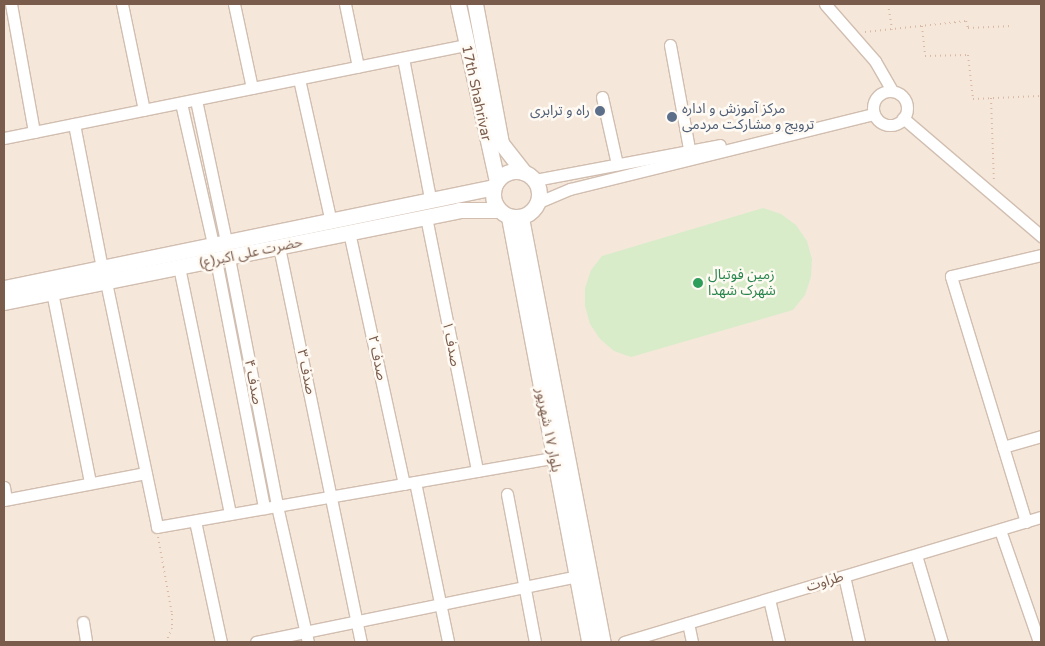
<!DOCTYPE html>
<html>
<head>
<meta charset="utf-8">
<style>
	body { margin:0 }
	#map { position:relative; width:1045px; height:646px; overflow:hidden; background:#fdf6ec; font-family:"Varela Round","Noto Sans Arabic",sans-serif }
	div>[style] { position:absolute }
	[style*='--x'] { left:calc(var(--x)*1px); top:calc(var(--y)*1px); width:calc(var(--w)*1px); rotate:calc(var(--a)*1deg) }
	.residential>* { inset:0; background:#f5e8da; transform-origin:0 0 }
	.green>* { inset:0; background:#d8ecc9 }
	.path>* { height:2px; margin-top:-1px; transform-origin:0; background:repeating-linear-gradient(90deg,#d9b8a5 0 1px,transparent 0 5px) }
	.roads { filter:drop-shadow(1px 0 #d1beb0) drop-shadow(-1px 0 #d1beb0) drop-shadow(0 1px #d1beb0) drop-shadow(0 -1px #d1beb0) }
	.minor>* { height:11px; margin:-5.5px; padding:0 5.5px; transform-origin:5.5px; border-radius:5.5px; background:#fff }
	.minor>.ring { margin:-5.5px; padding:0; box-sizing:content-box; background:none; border:11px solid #fff; border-radius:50% }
	.tertiary>* { height:15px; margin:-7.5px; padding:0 7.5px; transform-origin:7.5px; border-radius:7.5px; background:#fff }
	.tertiary>.ring { margin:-7.5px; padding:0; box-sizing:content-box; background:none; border:15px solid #fff; border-radius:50% }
	.dots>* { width:14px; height:14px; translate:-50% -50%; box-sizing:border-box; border:2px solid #fffaf3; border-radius:50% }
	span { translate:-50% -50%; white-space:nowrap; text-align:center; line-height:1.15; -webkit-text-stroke:5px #fffaf3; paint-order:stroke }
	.street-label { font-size:14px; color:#7a5c4d }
	.service-label { font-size:14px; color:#4e5e75 }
	.left { translate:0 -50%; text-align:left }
	.right { translate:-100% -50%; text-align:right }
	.leisure-label { font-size:14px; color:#27864d }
	.frame { position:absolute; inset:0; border:5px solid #7a5c4d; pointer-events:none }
</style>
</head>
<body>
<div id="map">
	<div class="residential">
		<i style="left:4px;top:4px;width:1037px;height:638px"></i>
	</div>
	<div class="green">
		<i style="clip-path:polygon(763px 208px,781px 214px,796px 225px,807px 241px,812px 259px,811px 277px,805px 295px,793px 310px,631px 357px,614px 351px,600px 339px,590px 324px,585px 306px,585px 288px,591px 270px,602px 256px)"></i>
	</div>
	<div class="path">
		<i style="--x:888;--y:4;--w:26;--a:81"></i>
		<i style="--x:922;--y:26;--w:30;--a:84"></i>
		<i style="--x:925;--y:56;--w:43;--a:-1.3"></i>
		<i style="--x:968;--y:55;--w:44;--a:83.5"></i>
		<i style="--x:973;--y:99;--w:68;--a:-2.5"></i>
		<i style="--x:865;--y:32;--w:102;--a:-6.2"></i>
		<i style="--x:966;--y:21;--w:7;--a:74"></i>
		<i style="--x:968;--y:28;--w:44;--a:-2.6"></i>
		<i style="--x:991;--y:98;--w:85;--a:88"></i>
		<i style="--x:158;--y:537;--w:78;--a:79.7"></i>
		<i style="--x:172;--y:614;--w:14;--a:90"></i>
		<i style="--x:172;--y:628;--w:15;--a:113"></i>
	</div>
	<div class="roads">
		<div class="minor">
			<i style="--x:11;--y:4;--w:130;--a:79.8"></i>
			<i style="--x:122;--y:4;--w:108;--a:78.3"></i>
			<i style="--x:234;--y:4;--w:86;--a:77.9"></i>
			<i style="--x:345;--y:4;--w:64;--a:78.3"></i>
			<i style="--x:825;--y:4;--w:76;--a:48.7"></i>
			<i style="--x:875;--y:61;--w:34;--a:60"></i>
			<i style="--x:670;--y:45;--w:106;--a:79.6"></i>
			<i style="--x:403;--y:58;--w:143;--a:79.1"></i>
			<i style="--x:299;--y:79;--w:142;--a:77.4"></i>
			<i class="ring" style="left:873px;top:91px;width:23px;height:23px"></i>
			<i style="--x:602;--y:97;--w:69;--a:77.4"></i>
			<i style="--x:196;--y:100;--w:144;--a:78"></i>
			<i style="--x:181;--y:103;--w:145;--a:77.2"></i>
			<i style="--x:903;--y:118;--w:182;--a:40.5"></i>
			<i style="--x:74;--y:124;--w:147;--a:79"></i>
			<i style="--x:4;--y:138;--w:471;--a:-11.4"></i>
			<i style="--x:535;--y:180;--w:188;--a:-10.7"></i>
			<i style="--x:539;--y:202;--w:34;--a:-23"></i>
			<i style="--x:570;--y:189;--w:313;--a:-13.9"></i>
			<i style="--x:426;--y:217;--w:259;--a:78.6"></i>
			<i style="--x:349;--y:232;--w:258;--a:77.7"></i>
			<i style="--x:279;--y:247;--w:403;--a:78.3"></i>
			<i style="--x:229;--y:258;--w:253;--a:79"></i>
			<i style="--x:277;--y:506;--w:139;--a:77.2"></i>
			<i style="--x:216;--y:260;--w:253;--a:79"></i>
			<i style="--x:179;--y:267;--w:252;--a:78.3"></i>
			<i style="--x:106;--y:282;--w:250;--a:78.2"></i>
			<i style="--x:157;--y:527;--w:402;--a:-9.9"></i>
			<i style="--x:52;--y:292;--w:195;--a:78.7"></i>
			<i style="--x:1003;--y:447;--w:40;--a:-16"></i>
			<i style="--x:415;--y:482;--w:163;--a:78.3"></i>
			<i style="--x:4;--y:487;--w:12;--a:81"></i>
			<i style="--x:507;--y:494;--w:151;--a:79.3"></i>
			<i style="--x:4;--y:500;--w:144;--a:-10.8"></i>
			<i style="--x:195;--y:521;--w:124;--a:77.9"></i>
			<i style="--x:1026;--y:522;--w:257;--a:-107"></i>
			<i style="--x:951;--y:276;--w:92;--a:-13.1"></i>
			<i style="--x:1000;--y:530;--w:119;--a:70.8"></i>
			<i style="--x:916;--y:555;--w:91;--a:73.4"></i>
			<i style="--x:844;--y:576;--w:68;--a:77.2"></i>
			<i style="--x:769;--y:599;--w:44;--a:76.9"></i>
			<i style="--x:83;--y:622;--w:20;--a:81"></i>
			<i style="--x:688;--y:623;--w:19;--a:78"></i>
			<i style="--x:256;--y:642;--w:328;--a:-11.6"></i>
			<i style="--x:624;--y:642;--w:435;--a:-16.7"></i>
		</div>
		<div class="tertiary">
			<i style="--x:458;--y:4;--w:181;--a:77.6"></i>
			<i style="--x:475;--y:4;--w:141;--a:79.4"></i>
			<i style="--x:501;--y:143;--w:37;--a:52"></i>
			<i class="ring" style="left:493px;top:171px;width:31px;height:31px"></i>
			<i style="--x:509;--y:217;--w:432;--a:79.3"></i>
			<i style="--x:521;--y:218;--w:432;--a:79.1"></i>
			<i style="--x:4;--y:288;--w:500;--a:-11.65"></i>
			<i style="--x:4;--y:302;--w:464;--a:-11.4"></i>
			<i style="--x:459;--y:210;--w:39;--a:0"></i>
		</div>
	</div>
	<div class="dots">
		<i style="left:600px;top:111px;background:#5c6f8a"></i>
		<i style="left:672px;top:117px;background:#5c6f8a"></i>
		<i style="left:698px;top:283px;background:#2e9e5b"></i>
	</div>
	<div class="street-label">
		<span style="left:476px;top:93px;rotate:78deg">17th Shahrivar</span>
		<span style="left:251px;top:253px;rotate:-12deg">حضرت علی اکبر(ع)</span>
		<span style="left:451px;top:344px;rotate:79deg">صدف ۱</span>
		<span style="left:377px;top:358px;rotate:78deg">صدف ۲</span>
		<span style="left:306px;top:372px;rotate:78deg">صدف ۳</span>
		<span style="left:253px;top:382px;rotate:79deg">صدف ۴</span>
		<span style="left:548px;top:430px;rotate:79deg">بلوار ۱۷ شهریور</span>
		<span style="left:825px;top:582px;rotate:-17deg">طراوت</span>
	</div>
	<div class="service-label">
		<span class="left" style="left:682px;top:117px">مرکز آموزش و اداره<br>ترویج و مشارکت مردمی</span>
		<span class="right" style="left:590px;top:111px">راه و ترابری</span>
	</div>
	<div class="leisure-label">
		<span class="left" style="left:708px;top:283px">زمین فوتبال<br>شهرک شهدا</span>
	</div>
	<div class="frame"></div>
</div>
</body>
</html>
